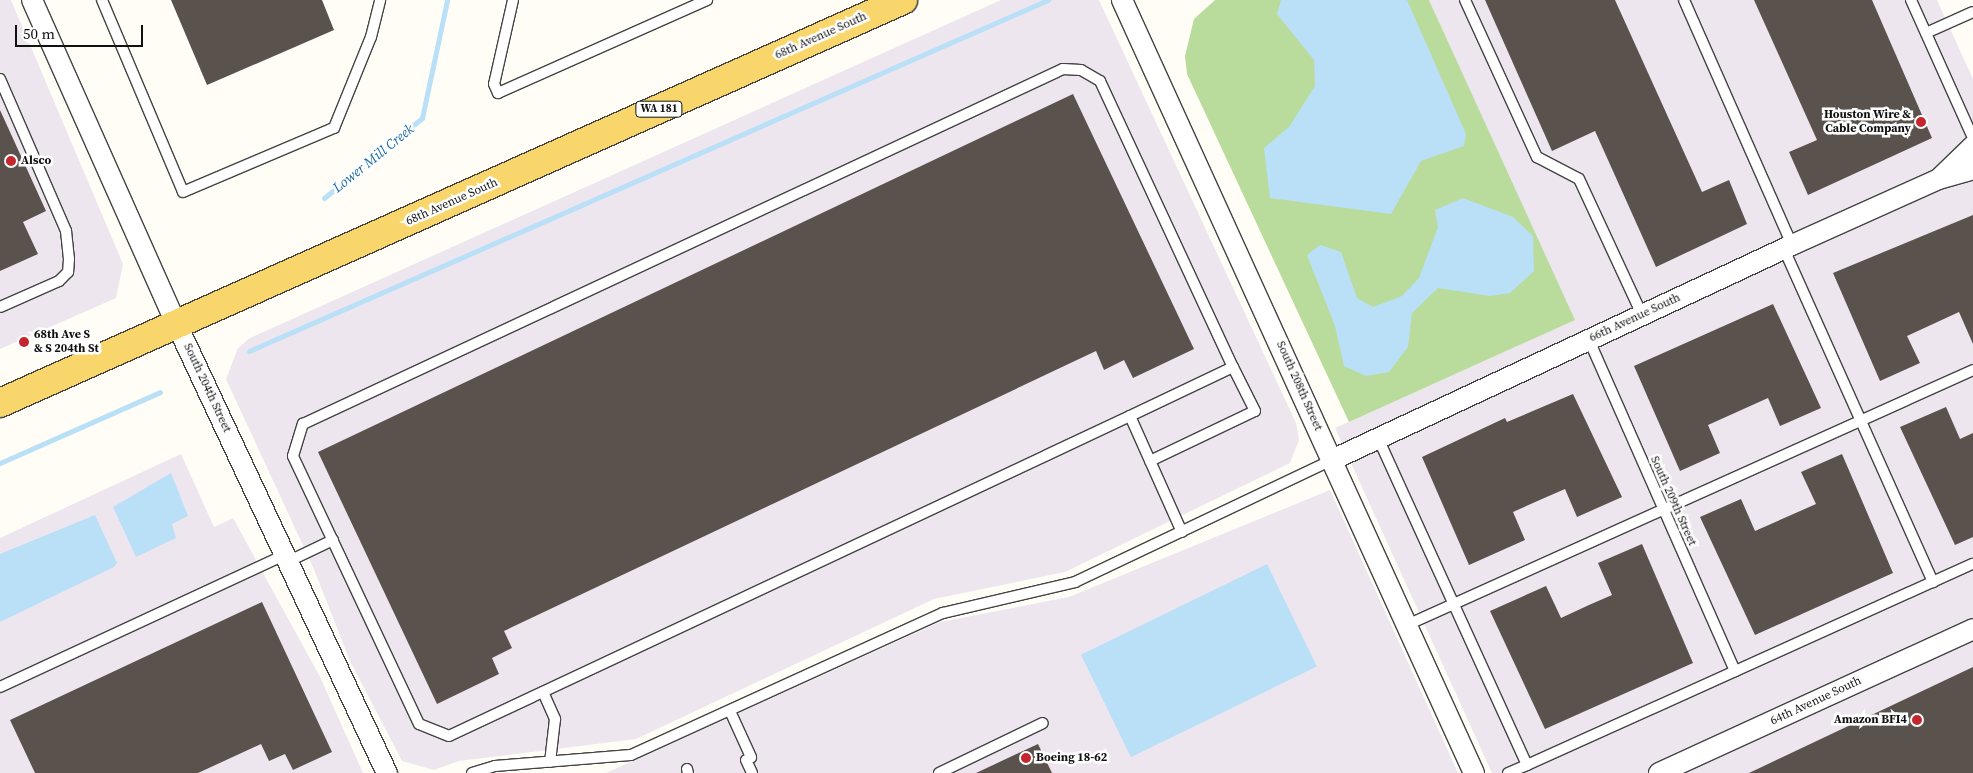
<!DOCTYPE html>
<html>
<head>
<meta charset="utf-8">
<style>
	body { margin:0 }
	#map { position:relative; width:1973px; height:773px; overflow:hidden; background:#fffdf5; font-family:"Source Serif 4",serif }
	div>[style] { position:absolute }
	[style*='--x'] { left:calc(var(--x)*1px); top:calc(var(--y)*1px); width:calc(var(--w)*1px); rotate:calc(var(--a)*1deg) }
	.industrial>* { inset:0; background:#eee6ef }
	.forest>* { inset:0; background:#b9dc9c }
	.water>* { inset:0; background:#b9e0f7; transform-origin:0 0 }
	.stream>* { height:5px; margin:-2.5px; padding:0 2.5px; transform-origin:2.5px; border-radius:2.5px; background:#b9e0f7 }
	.building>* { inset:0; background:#5a524d }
	.roads { filter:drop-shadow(1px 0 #444) drop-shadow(-1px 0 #444) drop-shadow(0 1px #444) drop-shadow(0 -1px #444) }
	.service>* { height:10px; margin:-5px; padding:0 5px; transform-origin:5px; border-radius:5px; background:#fff }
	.minor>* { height:20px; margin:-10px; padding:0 10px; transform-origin:10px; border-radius:10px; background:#fff }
	.primary>* { height:28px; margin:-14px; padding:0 14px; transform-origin:14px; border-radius:14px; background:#f9d66b }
	.dots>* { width:14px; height:14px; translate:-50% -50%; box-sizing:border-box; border:2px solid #fff; border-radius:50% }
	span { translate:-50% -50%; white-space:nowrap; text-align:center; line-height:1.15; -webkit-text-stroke:5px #fff; paint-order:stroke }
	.shield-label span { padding:1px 4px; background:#fff; border:1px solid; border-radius:4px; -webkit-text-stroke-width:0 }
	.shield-label { font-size:11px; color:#111; font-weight:700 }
	.street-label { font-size:12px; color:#111 }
	.poi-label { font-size:12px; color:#111; font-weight:700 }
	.right { translate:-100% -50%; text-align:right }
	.left { translate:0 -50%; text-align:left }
	.water-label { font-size:14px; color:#1768a6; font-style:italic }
	.scale { position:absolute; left:15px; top:25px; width:128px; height:22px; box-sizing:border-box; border:2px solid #111; border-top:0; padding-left:6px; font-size:15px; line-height:18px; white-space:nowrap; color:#111; -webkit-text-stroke:4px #fff; paint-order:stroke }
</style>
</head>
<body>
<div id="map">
	<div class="industrial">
		<i style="clip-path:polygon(0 0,11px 0,123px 264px,116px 298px,0 349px)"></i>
		<i style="clip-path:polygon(1001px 0,1099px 0,1296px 423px,1299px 440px,1290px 463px,1065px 572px,934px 599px,636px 739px,459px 761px,434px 770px,402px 761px,350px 661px,313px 567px,226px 379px,238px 348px,250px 338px)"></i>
		<i style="clip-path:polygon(1429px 0,1937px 0,1973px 79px,1973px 773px,1492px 773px,1335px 428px,1574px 320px)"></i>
		<i style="clip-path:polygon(181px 454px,214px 527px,233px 518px,320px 677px,363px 773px,0 773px,0 538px)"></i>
		<i style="clip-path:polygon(1330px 490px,1458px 773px,606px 773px,940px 622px,1069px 597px)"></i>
	</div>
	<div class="forest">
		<i style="clip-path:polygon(1215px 0,1429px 0,1575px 320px,1349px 422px,1187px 74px,1185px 56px,1194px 19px)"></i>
	</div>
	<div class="water">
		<i style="clip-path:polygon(1281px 0,1407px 0,1466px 134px,1464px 146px,1421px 161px,1391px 214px,1270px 198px,1264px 148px,1289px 127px,1315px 86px,1314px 60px,1277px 14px)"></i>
		<i style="clip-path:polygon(1463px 198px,1513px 217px,1533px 236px,1534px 271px,1510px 293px,1490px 296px,1438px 288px,1412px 313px,1408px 347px,1389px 372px,1366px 376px,1344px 366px,1335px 326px,1307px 255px,1320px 245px,1341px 252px,1357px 298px,1373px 307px,1402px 296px,1419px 278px,1438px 227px,1435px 210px)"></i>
		<i style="clip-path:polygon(171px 473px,188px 516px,172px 524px,176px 538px,136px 557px,113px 507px)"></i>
		<i style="clip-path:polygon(95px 515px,117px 563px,114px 567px,0 622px,0 554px)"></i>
		<i style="left:1267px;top:564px;width:114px;height:207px;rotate:64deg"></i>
	</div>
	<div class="stream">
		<i style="--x:324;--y:198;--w:127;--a:-39.2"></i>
		<i style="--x:422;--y:118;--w:121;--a:-78"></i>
		<i style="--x:249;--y:351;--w:873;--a:-23.72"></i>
		<i style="--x:0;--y:463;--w:175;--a:-23.9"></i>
	</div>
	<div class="building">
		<i style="clip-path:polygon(171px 0,322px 0,334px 30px,207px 85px)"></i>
		<i style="clip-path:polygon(1485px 0,1615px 0,1702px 192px,1729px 180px,1747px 224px,1656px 267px,1595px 131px,1552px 151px)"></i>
		<i style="clip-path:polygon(1754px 0,1872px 0,1932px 138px,1808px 195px,1789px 152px,1817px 140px)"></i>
		<i style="clip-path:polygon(1073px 94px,1194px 349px,1133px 378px,1124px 360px,1104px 370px,1096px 351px,504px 631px,512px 648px,492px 658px,499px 674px,437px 704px,318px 452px)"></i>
		<i style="clip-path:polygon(0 110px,46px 211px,23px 222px,38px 254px,0 271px)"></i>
		<i style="clip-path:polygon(1973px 215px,1973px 344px,1959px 312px,1907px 336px,1920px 363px,1880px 381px,1833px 273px)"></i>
		<i style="clip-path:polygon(1773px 304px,1821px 408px,1780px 426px,1768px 398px,1708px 425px,1720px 453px,1680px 471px,1634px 366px)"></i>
		<i style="clip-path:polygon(1573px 394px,1622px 497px,1577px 517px,1565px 489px,1542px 499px,1513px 512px,1525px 540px,1469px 565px,1422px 457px,1505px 418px,1507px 422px)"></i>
		<i style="clip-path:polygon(1946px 407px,1960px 439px,1973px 433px,1973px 537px,1955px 545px,1900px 427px)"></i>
		<i style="clip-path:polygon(1842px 454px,1893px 573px,1755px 635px,1700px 517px,1741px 499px,1755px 531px,1816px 504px,1801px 472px)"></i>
		<i style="clip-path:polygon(1642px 544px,1693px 663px,1545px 729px,1490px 611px,1546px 586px,1561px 618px,1589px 605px,1612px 595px,1598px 563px)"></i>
		<i style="clip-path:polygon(262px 602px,332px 752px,293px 770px,285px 754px,269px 761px,261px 744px,198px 773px,35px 773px,10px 720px)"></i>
		<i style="clip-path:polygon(1973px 667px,1973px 773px,1749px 773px)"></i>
		<i style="clip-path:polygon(1038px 744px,1052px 773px,976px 773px)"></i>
	</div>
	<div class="roads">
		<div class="service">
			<i style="--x:102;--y:0;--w:208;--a:67.1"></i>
			<i style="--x:183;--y:192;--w:164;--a:-23"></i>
			<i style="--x:334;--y:128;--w:98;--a:-67.9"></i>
			<i style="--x:371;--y:37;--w:38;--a:-76"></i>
			<i style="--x:513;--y:0;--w:86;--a:102.7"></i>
			<i style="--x:494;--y:84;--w:10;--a:66"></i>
			<i style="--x:498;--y:93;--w:229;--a:-24"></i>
			<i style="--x:1465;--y:0;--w:173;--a:65.4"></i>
			<i style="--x:1537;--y:157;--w:47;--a:27.6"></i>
			<i style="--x:1579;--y:179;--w:150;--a:65.1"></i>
			<i style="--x:1684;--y:0;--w:268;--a:66.2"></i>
			<i style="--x:1911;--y:0;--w:151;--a:65.8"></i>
			<i style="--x:1926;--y:33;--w:51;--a:-24.1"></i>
			<i style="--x:0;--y:79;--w:166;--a:66.5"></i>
			<i style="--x:66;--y:231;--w:28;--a:84"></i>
			<i style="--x:69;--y:259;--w:13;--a:94"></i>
			<i style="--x:68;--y:272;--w:13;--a:135"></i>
			<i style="--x:59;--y:281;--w:64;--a:156.2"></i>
			<i style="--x:1784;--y:249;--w:365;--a:65.9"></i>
			<i style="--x:1589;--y:340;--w:362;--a:66.2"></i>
			<i style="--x:1130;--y:416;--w:752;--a:154.83"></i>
			<i style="--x:449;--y:736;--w:32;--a:-158"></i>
			<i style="--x:419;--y:724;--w:296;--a:-115.2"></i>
			<i style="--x:293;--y:456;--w:34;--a:-73"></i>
			<i style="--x:303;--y:424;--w:839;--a:-25.04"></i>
			<i style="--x:1063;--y:69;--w:18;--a:3"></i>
			<i style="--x:1081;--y:70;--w:22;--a:30"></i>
			<i style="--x:1100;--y:81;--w:315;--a:65.1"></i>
			<i style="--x:1233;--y:367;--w:114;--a:154.6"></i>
			<i style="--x:1130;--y:416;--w:127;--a:65.9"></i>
			<i style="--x:1378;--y:438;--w:359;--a:65.5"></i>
			<i style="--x:1527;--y:765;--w:489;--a:-24.3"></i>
			<i style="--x:1150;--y:461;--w:116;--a:-25.5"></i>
			<i style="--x:1255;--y:411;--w:49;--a:-116.6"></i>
			<i style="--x:287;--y:562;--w:51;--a:-25.6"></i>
			<i style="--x:1407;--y:625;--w:621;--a:-24.25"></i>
			<i style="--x:0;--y:687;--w:314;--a:-24.9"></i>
			<i style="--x:543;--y:692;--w:30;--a:66"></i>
			<i style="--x:555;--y:719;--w:43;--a:96.6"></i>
			<i style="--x:730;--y:711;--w:51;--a:65.5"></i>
			<i style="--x:746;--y:760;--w:14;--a:65"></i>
			<i style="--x:687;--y:769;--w:4;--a:76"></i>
			<i style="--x:472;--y:773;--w:24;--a:-17"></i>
			<i style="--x:495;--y:766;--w:136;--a:-4.6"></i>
			<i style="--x:631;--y:755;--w:343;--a:-24.5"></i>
			<i style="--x:943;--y:613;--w:136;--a:-13.2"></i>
			<i style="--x:1075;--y:582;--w:284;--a:-25.4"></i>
			<i style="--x:939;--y:773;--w:115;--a:-25.7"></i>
			<i style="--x:1508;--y:773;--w:21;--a:-23"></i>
		</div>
		<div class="minor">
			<i style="--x:32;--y:0;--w:356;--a:66"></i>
			<i style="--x:177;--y:325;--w:495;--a:64.9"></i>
			<i style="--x:1122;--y:0;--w:849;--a:65.52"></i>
			<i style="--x:1941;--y:177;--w:45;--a:-44.1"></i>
			<i style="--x:1332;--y:460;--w:508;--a:-25.05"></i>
			<i style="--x:1792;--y:245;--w:161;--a:-24.2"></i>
			<i style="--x:1939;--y:179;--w:35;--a:-16"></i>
			<i style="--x:1659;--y:773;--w:345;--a:-24.6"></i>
		</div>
		<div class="primary">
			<i style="--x:0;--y:403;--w:989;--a:-24.05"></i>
		</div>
	</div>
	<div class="dots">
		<i style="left:1921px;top:122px;background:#c4262e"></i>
		<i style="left:11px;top:161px;background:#c4262e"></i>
		<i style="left:24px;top:342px;background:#c4262e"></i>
		<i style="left:1917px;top:720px;background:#c4262e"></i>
		<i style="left:1026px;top:758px;background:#c4262e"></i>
	</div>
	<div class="shield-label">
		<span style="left:659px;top:109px">WA 181</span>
	</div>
	<div class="street-label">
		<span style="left:821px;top:36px;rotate:-24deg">68th Avenue South</span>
		<span style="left:452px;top:202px;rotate:-24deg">68th Avenue South</span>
		<span style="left:1635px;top:318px;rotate:-25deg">66th Avenue South</span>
		<span style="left:1299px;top:386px;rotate:66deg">South 208th Street</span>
		<span style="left:207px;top:388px;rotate:65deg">South 204th Street</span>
		<span style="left:1673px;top:501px;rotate:66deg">South 209th Street</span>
		<span style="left:1816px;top:701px;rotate:-25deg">64th Avenue South</span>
	</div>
	<div class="poi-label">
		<span class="right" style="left:1911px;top:122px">Houston Wire &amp;<br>Cable Company</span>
		<span class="left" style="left:21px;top:161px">Alsco</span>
		<span class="left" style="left:34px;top:342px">68th Ave S<br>&amp; S 204th St</span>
		<span class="right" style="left:1907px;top:720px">Amazon BFI4</span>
		<span class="left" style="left:1036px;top:758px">Boeing 18-62</span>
	</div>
	<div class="water-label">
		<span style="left:373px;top:158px;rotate:-39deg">Lower Mill Creek</span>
	</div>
	<div class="scale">50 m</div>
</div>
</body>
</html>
